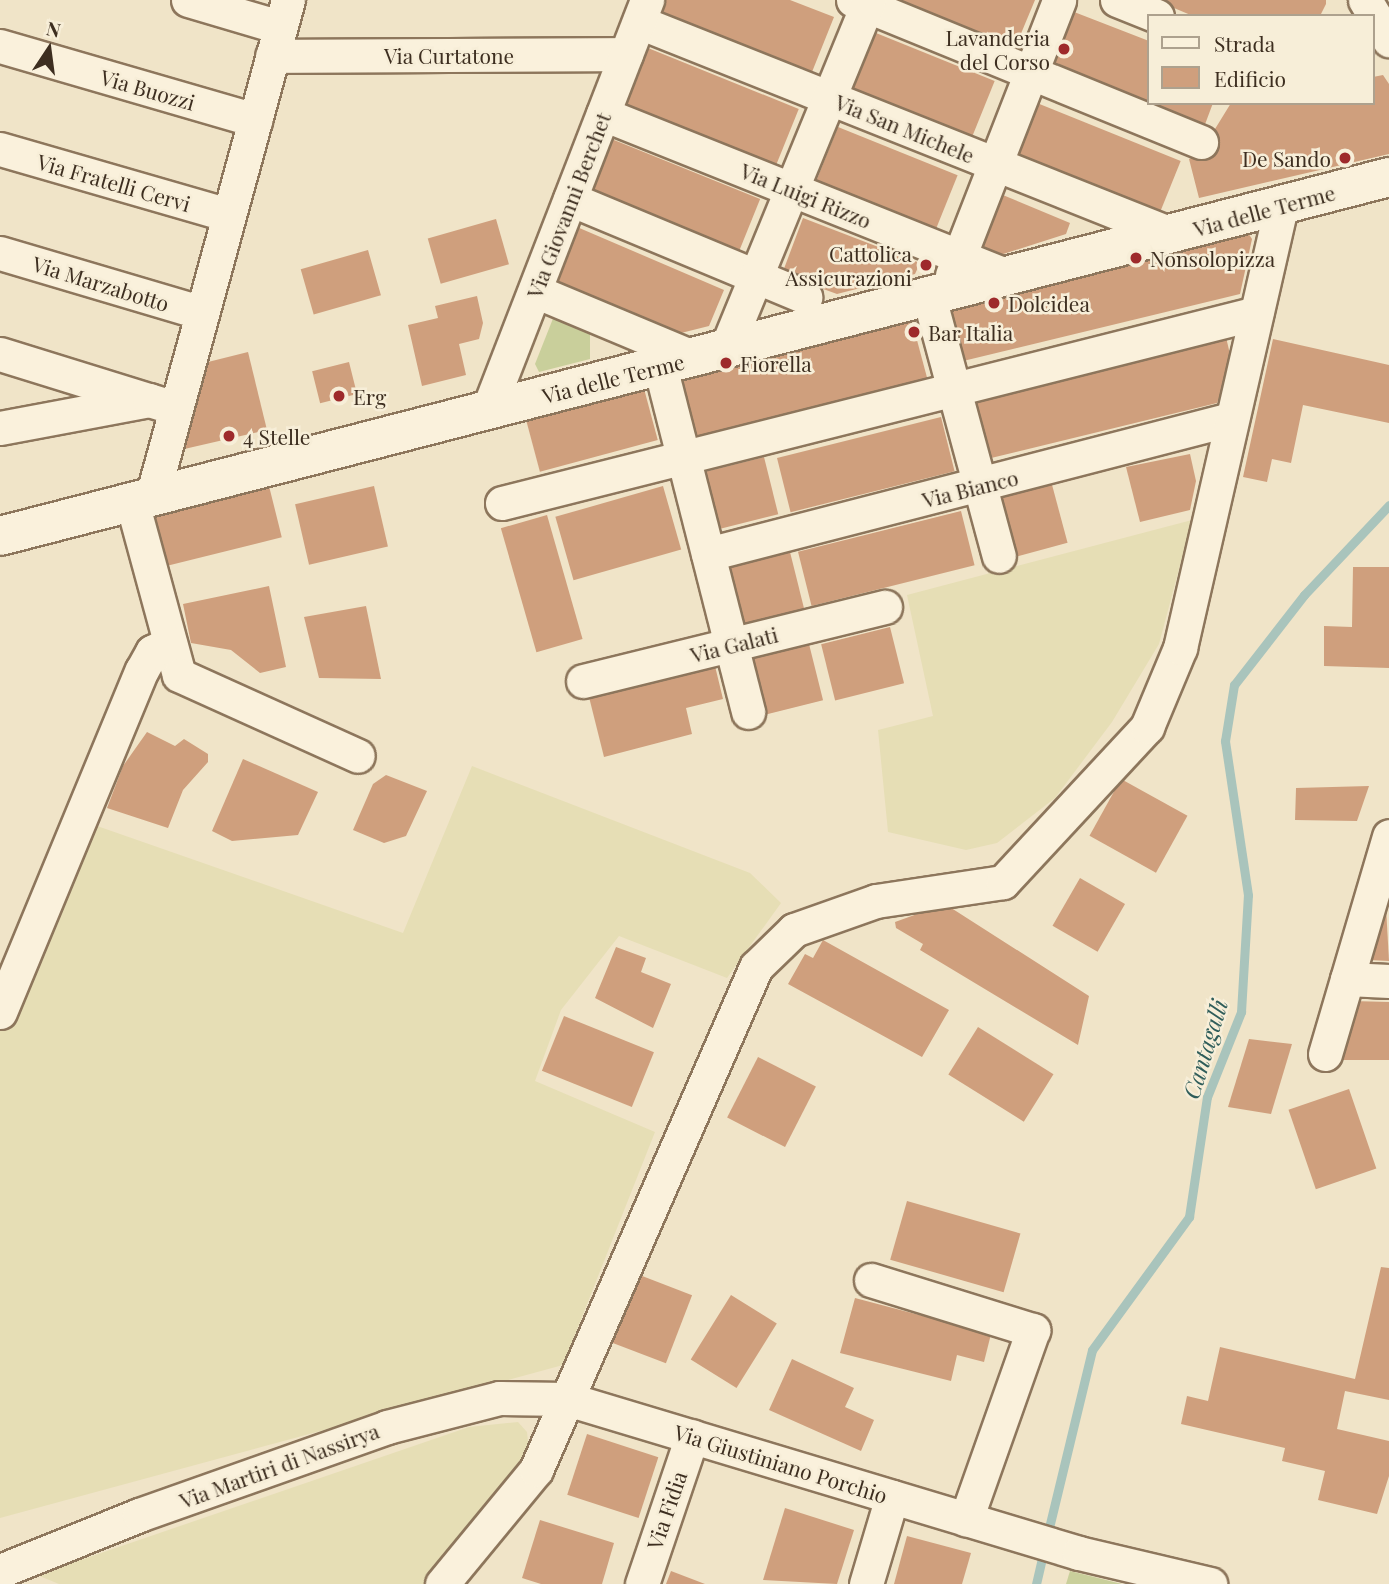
<!DOCTYPE html>
<html>
<head>
<meta charset="utf-8">
<style>
	body { margin:0 }
	#map { position:relative; width:1389px; height:1584px; overflow:hidden; background:#f0e4c8; font-family:"Playfair Display",serif }
	div>[style] { position:absolute }
	[style*='--x'] { left:calc(var(--x)*1px); top:calc(var(--y)*1px); width:calc(var(--w)*1px); rotate:calc(var(--a)*1deg) }
	.farmland>* { inset:0; background:#e6deb5 }
	.green>* { inset:0; background:#c9cf9b }
	.stream>* { height:9px; margin:-4.5px; padding:0 4.5px; transform-origin:4.5px; border-radius:4.5px; background:#a9c4bc }
	.building>* { inset:0; background:#cf9f7d; transform-origin:0 0 }
	.roads { filter:drop-shadow(2px 0 #8d765c) drop-shadow(-2px 0 #8d765c) drop-shadow(0 2px #8d765c) drop-shadow(0 -2px #8d765c) }
	.street>* { height:33px; margin:-16.5px; padding:0 16.5px; transform-origin:16.5px; border-radius:16.5px; background:#faf1dc }
	.secondary>* { height:38px; margin:-19px; padding:0 19px; transform-origin:19px; border-radius:19px; background:#faf1dc }
	.dots>* { width:19px; height:19px; translate:-50% -50%; box-sizing:border-box; border:4px solid #f7eed8; border-radius:50% }
	span { translate:-50% -50%; white-space:nowrap; text-align:center; line-height:1.15; -webkit-text-stroke:5px #f7eed8; paint-order:stroke }
	.poi-label { font-size:21px; color:#3d2e20 }
	.right { translate:-100% -50%; text-align:right }
	.left { translate:0 -50%; text-align:left }
	.street-label { font-size:21px; color:#3d2e20 }
	.water-label { font-size:23px; color:#2f5d5a; font-style:italic }
	.legend { position:absolute; left:1147px; top:14px; width:228px; height:91px; box-sizing:border-box; background:#f7eed8; border:2px solid #ada18e; margin:0; padding:9px 12px; list-style:none; font-size:21px; color:#3d2e20 }
	.legend li { display:flex; align-items:center; gap:14px; height:35px }
	.legend b { width:35px; border:2px solid #ada18e }
	.north { position:absolute; left:14px; top:14px; width:70px; height:70px; -webkit-text-stroke:5px #f7eed8; paint-order:stroke; rotate:13deg; font-size:19px; font-weight:700; line-height:28px; text-align:center; color:#3d2e20 }
	.north::after { content:''; display:block; margin:auto; width:24px; height:32px; background:#3d2e20; clip-path:polygon(50% 0,100% 100%,50% 72%,0 100%) }
</style>
</head>
<body>
<div id="map">
	<div class="farmland">
		<i style="clip-path:polygon(1192px 520px,1159px 644px,1112px 722px,1055px 798px,997px 843px,966px 850px,888px 832px,878px 730px,933px 716px,907px 595px)"></i>
		<i style="clip-path:polygon(472px 766px,750px 873px,781px 903px,727px 978px,619px 936px,561px 1010px,535px 1081px,655px 1132px,563px 1365px,0 1518px,0 1012px,80px 820px,403px 933px)"></i>
		<i style="clip-path:polygon(518px 1422px,527px 1432px,529px 1450px,509px 1484px,427px 1584px,59px 1584px,37px 1575px,469px 1427px)"></i>
	</div>
	<div class="green">
		<i style="clip-path:polygon(554px 316px,590px 332px,590px 359px,539px 372px,535px 364px)"></i>
		<i style="clip-path:polygon(1070px 1571px,1122px 1584px,1066px 1584px)"></i>
	</div>
	<div class="stream">
		<i style="--x:1047;--y:1536;--w:191;--a:-76.4"></i>
		<i style="--x:1092;--y:1350;--w:165;--a:-53.9"></i>
		<i style="--x:1189;--y:1217;--w:121;--a:-81.5"></i>
		<i style="--x:1207;--y:1097;--w:92;--a:-68.2"></i>
		<i style="--x:1241;--y:1012;--w:117;--a:-86.6"></i>
		<i style="--x:1248;--y:895;--w:156;--a:-98.5"></i>
		<i style="--x:1225;--y:741;--w:57;--a:-80.9"></i>
		<i style="--x:1234;--y:685;--w:114;--a:-52.1"></i>
		<i style="--x:1304;--y:595;--w:124;--a:-46.6"></i>
		<i style="--x:1036;--y:1584;--w:35;--a:-77"></i>
	</div>
	<div class="building">
		<i style="clip-path:polygon(661px 0,790px 0,834px 17px,810px 77px,655px 15px)"></i>
		<i style="clip-path:polygon(898px 0,1035px 0,1015px 48px)"></i>
		<i style="clip-path:polygon(1155px 0,1326px 0,1326px 4px,1320px 16px,1193px 16px)"></i>
		<i style="clip-path:polygon(1069px 10px,1149px 41px,1149px 103px,1213px 103px,1204px 127px,1047px 66px)"></i>
		<i style="left:876px;top:33px;width:128px;height:61px;rotate:22deg"></i>
		<i style="left:643px;top:46px;width:168px;height:65px;rotate:22deg"></i>
		<i style="clip-path:polygon(1383px 75px,1389px 84px,1389px 154px,1199px 198px,1189px 159px,1199px 155px,1231px 103px,1373px 103px,1373px 77px)"></i>
		<i style="left:1037px;top:103px;width:155px;height:56px;rotate:22deg"></i>
		<i style="left:838px;top:127px;width:129px;height:61px;rotate:22deg"></i>
		<i style="left:609px;top:138px;width:163px;height:60px;rotate:22deg"></i>
		<i style="clip-path:polygon(998px 193px,1070px 223px,1066px 234px,1000px 255px,975px 246px)"></i>
		<i style="clip-path:polygon(803px 218px,920px 263px,915px 274px,837px 294px,782px 274px)"></i>
		<i style="left:496px;top:219px;width:47px;height:71px;rotate:74deg"></i>
		<i style="clip-path:polygon(577px 227px,724px 290px,709px 326px,677px 334px,553px 282px)"></i>
		<i style="clip-path:polygon(1246px 230px,1252px 239px,1240px 294px,959px 362px,943px 303px)"></i>
		<i style="left:368px;top:250px;width:47px;height:70px;rotate:74deg"></i>
		<i style="clip-path:polygon(477px 296px,483px 323px,479px 339px,459px 344px,466px 375px,422px 386px,408px 325px,438px 318px,435px 306px)"></i>
		<i style="left:910px;top:314px;width:67px;height:245px;rotate:75deg"></i>
		<i style="clip-path:polygon(1226px 337px,1232px 363px,1217px 403px,987px 459px,972px 399px)"></i>
		<i style="clip-path:polygon(1273px 339px,1389px 365px,1389px 423px,1303px 405px,1291px 463px,1272px 459px,1267px 482px,1243px 477px)"></i>
		<i style="clip-path:polygon(248px 352px,267px 430px,180px 450px,200px 364px)"></i>
		<i style="left:349px;top:362px;width:33px;height:38px;rotate:76deg"></i>
		<i style="left:643px;top:385px;width:57px;height:122px;rotate:75deg"></i>
		<i style="left:941px;top:417px;width:56px;height:169px;rotate:76deg"></i>
		<i style="clip-path:polygon(1190px 454px,1196px 481px,1190px 510px,1140px 522px,1126px 467px)"></i>
		<i style="left:764px;top:457px;width:59px;height:71px;rotate:76deg"></i>
		<i style="left:1051px;top:481px;width:64px;height:62px;rotate:75deg"></i>
		<i style="left:268px;top:482px;width:57px;height:119px;rotate:76deg"></i>
		<i style="left:374px;top:486px;width:62px;height:81px;rotate:77deg"></i>
		<i style="left:663px;top:486px;width:66px;height:112px;rotate:74deg"></i>
		<i style="left:961px;top:511px;width:56px;height:168px;rotate:76deg"></i>
		<i style="left:547px;top:515px;width:129px;height:48px;rotate:74deg"></i>
		<i style="left:790px;top:552px;width:59px;height:71px;rotate:76deg"></i>
		<i style="clip-path:polygon(1353px 567px,1389px 567px,1389px 668px,1324px 666px,1324px 626px,1352px 627px)"></i>
		<i style="clip-path:polygon(269px 586px,286px 667px,260px 673px,231px 650px,191px 643px,183px 604px)"></i>
		<i style="clip-path:polygon(366px 606px,381px 679px,319px 678px,304px 617px)"></i>
		<i style="left:890px;top:627px;width:58px;height:71px;rotate:76deg"></i>
		<i style="left:809px;top:644px;width:58px;height:70px;rotate:76deg"></i>
		<i style="clip-path:polygon(715px 666px,723px 699px,686px 708px,692px 734px,604px 757px,589px 697px)"></i>
		<i style="clip-path:polygon(147px 732px,175px 746px,184px 739px,208px 754px,208px 762px,183px 790px,168px 828px,107px 808px,123px 766px)"></i>
		<i style="clip-path:polygon(243px 759px,318px 792px,298px 835px,232px 841px,212px 831px)"></i>
		<i style="clip-path:polygon(386px 775px,427px 791px,406px 836px,384px 843px,353px 830px,373px 784px)"></i>
		<i style="left:1121px;top:779px;width:76px;height:65px;rotate:29deg"></i>
		<i style="clip-path:polygon(1369px 786px,1357px 821px,1295px 820px,1296px 788px)"></i>
		<i style="left:1080px;top:878px;width:52px;height:55px;rotate:30deg"></i>
		<i style="clip-path:polygon(945px 904px,1089px 996px,1078px 1045px,920px 950px,923px 944px,896px 928px,895px 922px)"></i>
		<i style="clip-path:polygon(1386px 907px,1389px 961px,1369px 960px)"></i>
		<i style="clip-path:polygon(823px 940px,949px 1010px,922px 1057px,788px 984px,805px 954px,813px 958px)"></i>
		<i style="clip-path:polygon(616px 947px,646px 958px,641px 972px,671px 984px,653px 1028px,595px 998px)"></i>
		<i style="clip-path:polygon(1352px 1001px,1389px 1002px,1389px 1060px,1340px 1060px)"></i>
		<i style="left:564px;top:1016px;width:97px;height:59px;rotate:22deg"></i>
		<i style="left:978px;top:1027px;width:89px;height:56px;rotate:32deg"></i>
		<i style="clip-path:polygon(1249px 1039px,1292px 1044px,1271px 1114px,1228px 1107px)"></i>
		<i style="left:758px;top:1057px;width:65px;height:68px;rotate:27deg"></i>
		<i style="left:1349px;top:1089px;width:84px;height:64px;rotate:71deg"></i>
		<i style="left:907px;top:1201px;width:118px;height:61px;rotate:16deg"></i>
		<i style="clip-path:polygon(1381px 1267px,1389px 1268px,1389px 1400px,1345px 1391px,1337px 1429px,1389px 1441px,1389px 1476px,1377px 1514px,1318px 1500px,1325px 1471px,1282px 1461px,1285px 1448px,1181px 1424px,1187px 1396px,1208px 1401px,1220px 1347px,1355px 1379px)"></i>
		<i style="left:637px;top:1274px;width:59px;height:73px;rotate:21deg"></i>
		<i style="left:731px;top:1295px;width:54px;height:76px;rotate:32deg"></i>
		<i style="clip-path:polygon(855px 1298px,991px 1334px,984px 1362px,957px 1355px,951px 1381px,840px 1353px)"></i>
		<i style="clip-path:polygon(792px 1359px,854px 1388px,845px 1407px,874px 1420px,861px 1451px,769px 1410px)"></i>
		<i style="left:587px;top:1434px;width:75px;height:64px;rotate:18deg"></i>
		<i style="clip-path:polygon(785px 1508px,854px 1530px,837px 1584px,763px 1580px)"></i>
		<i style="clip-path:polygon(540px 1520px,614px 1543px,602px 1584px,541px 1584px,522px 1578px)"></i>
		<i style="clip-path:polygon(907px 1536px,971px 1553px,962px 1584px,894px 1584px)"></i>
		<i style="clip-path:polygon(671px 1571px,705px 1584px,666px 1584px)"></i>
	</div>
	<div class="roads">
		<div class="street">
			<i style="--x:188;--y:0;--w:96;--a:16.4"></i>
			<i style="--x:853;--y:0;--w:376;--a:22.2"></i>
			<i style="--x:1117;--y:0;--w:43;--a:21.8"></i>
			<i style="--x:1365;--y:0;--w:47;--a:59"></i>
			<i style="--x:639;--y:22;--w:573;--a:21.73"></i>
			<i style="--x:0;--y:46;--w:266;--a:16.2"></i>
			<i style="--x:272;--y:56;--w:354;--a:-0.3"></i>
			<i style="--x:603;--y:114;--w:437;--a:21.8"></i>
			<i style="--x:0;--y:149;--w:238;--a:16.1"></i>
			<i style="--x:570;--y:199;--w:255;--a:22.6"></i>
			<i style="--x:0;--y:253;--w:211;--a:16.5"></i>
			<i style="--x:952;--y:275;--w:295;--a:-68.7"></i>
			<i style="--x:535;--y:291;--w:171;--a:22.7"></i>
			<i style="--x:929;--y:297;--w:268;--a:74.9"></i>
			<i style="--x:726;--y:349;--w:377;--a:-67.7"></i>
			<i style="--x:0;--y:354;--w:152;--a:17.2"></i>
			<i style="--x:660;--y:366;--w:357;--a:75.7"></i>
			<i style="--x:488;--y:410;--w:440;--a:-68.8"></i>
			<i style="--x:0;--y:428;--w:152;--a:-10.6"></i>
			<i style="--x:149;--y:400;--w:28;--a:17"></i>
			<i style="--x:152;--y:497;--w:515;--a:-74.7"></i>
			<i style="--x:132;--y:502;--w:179;--a:74.8"></i>
			<i style="--x:179;--y:675;--w:196;--a:24.3"></i>
			<i style="--x:502;--y:503;--w:778;--a:-14.14"></i>
			<i style="--x:708;--y:554;--w:540;--a:-14.47"></i>
			<i style="--x:583;--y:681;--w:311;--a:-13.8"></i>
			<i style="--x:1347;--y:979;--w:42;--a:2.7"></i>
			<i style="--x:0;--y:1012;--w:370;--a:-67.5"></i>
			<i style="--x:142;--y:670;--w:21;--a:-61"></i>
			<i style="--x:152;--y:652;--w:20;--a:-27"></i>
			<i style="--x:1325;--y:1054;--w:227;--a:-73.6"></i>
			<i style="--x:871;--y:1280;--w:170;--a:17.2"></i>
			<i style="--x:1033;--y:1330;--w:201;--a:109.5"></i>
			<i style="--x:0;--y:1571;--w:150;--a:-21.9"></i>
			<i style="--x:139;--y:1515;--w:263;--a:-19.5"></i>
			<i style="--x:387;--y:1427;--w:116;--a:-14.5"></i>
			<i style="--x:499;--y:1398;--w:68;--a:0.8"></i>
			<i style="--x:567;--y:1399;--w:535;--a:16.74"></i>
			<i style="--x:1079;--y:1553;--w:135;--a:13.3"></i>
			<i style="--x:442;--y:1584;--w:148;--a:-50.5"></i>
			<i style="--x:536;--y:1470;--w:549;--a:-66.38"></i>
			<i style="--x:756;--y:967;--w:53;--a:-44.2"></i>
			<i style="--x:794;--y:930;--w:87;--a:-19.5"></i>
			<i style="--x:876;--y:901;--w:128;--a:-8.5"></i>
			<i style="--x:1003;--y:882;--w:212;--a:-47.1"></i>
			<i style="--x:1147;--y:727;--w:86;--a:-67.3"></i>
			<i style="--x:1180;--y:648;--w:456;--a:-77.1"></i>
			<i style="--x:642;--y:1584;--w:156;--a:-71.3"></i>
			<i style="--x:866;--y:1584;--w:91;--a:-73.4"></i>
		</div>
		<div class="secondary">
			<i style="--x:0;--y:536;--w:1435;--a:-14.49"></i>
		</div>
	</div>
	<div class="dots">
		<i style="left:1064px;top:49px;background:#9e2a2b"></i>
		<i style="left:1345px;top:158px;background:#9e2a2b"></i>
		<i style="left:1136px;top:258px;background:#9e2a2b"></i>
		<i style="left:926px;top:265px;background:#9e2a2b"></i>
		<i style="left:994px;top:303px;background:#9e2a2b"></i>
		<i style="left:914px;top:332px;background:#9e2a2b"></i>
		<i style="left:726px;top:363px;background:#9e2a2b"></i>
		<i style="left:339px;top:396px;background:#9e2a2b"></i>
		<i style="left:229px;top:436px;background:#9e2a2b"></i>
	</div>
	<div class="poi-label">
		<span class="right" style="left:1050px;top:49px">Lavanderia<br>del Corso</span>
		<span class="right" style="left:1331px;top:158px">De Sando</span>
		<span class="right" style="left:912px;top:265px">Cattolica<br>Assicurazioni</span>
		<span class="left" style="left:1150px;top:258px">Nonsolopizza</span>
		<span class="left" style="left:1008px;top:303px">Dolcidea</span>
		<span class="left" style="left:928px;top:332px">Bar Italia</span>
		<span class="left" style="left:740px;top:363px">Fiorella</span>
		<span class="left" style="left:353px;top:396px">Erg</span>
		<span class="left" style="left:243px;top:436px">4 Stelle</span>
	</div>
	<div class="street-label">
		<span style="left:449px;top:55px">Via Curtatone</span>
		<span style="left:148px;top:89px;rotate:16deg">Via Buozzi</span>
		<span style="left:905px;top:128px;rotate:22deg">Via San Michele</span>
		<span style="left:114px;top:182px;rotate:16deg">Via Fratelli Cervi</span>
		<span style="left:806px;top:195px;rotate:22deg">Via Luigi Rizzo</span>
		<span style="left:568px;top:205px;rotate:-69deg">Via Giovanni Berchet</span>
		<span style="left:1264px;top:210px;rotate:-15deg">Via delle Terme</span>
		<span style="left:101px;top:283px;rotate:17deg">Via Marzabotto</span>
		<span style="left:613px;top:378px;rotate:-14deg">Via delle Terme</span>
		<span style="left:970px;top:488px;rotate:-14deg">Via Bianco</span>
		<span style="left:734px;top:644px;rotate:-14deg">Via Galati</span>
		<span style="left:781px;top:1463px;rotate:17deg">Via Giustiniano Porchio</span>
		<span style="left:279px;top:1465px;rotate:-20deg">Via Martiri di Nassirya</span>
		<span style="left:666px;top:1510px;rotate:-71deg">Via Fidia</span>
	</div>
	<div class="water-label">
		<span style="left:1205px;top:1049px;rotate:-73deg">Cantagalli</span>
	</div>
	<ul class="legend">
	<li><b style="height:9px;background:#faf1dc"></b>Strada</li>
	<li><b style="height:19px;background:#cf9f7d"></b>Edificio</li>
	</ul>
	<div class="north">N</div>
</div>
</body>
</html>
